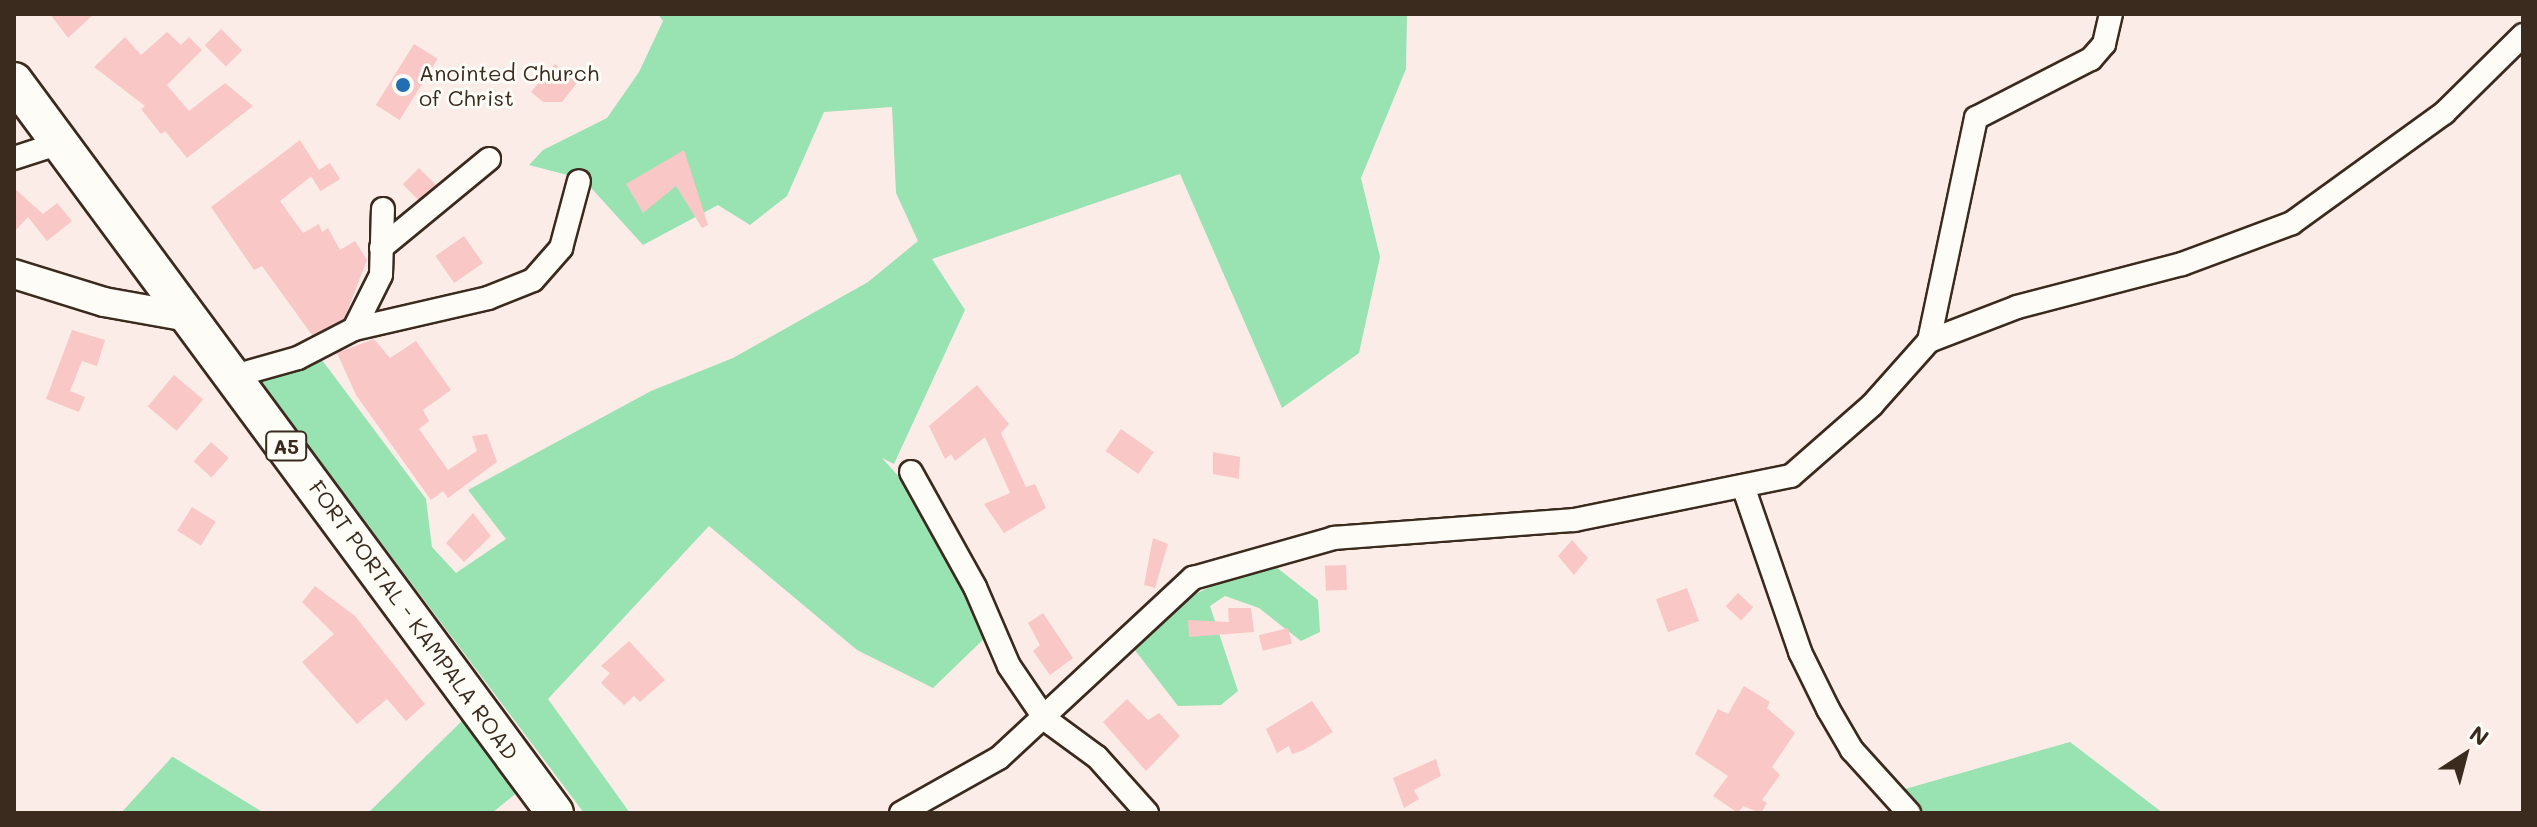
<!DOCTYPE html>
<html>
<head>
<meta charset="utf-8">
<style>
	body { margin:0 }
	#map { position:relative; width:2537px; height:827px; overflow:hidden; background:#fcece8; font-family:Mali,sans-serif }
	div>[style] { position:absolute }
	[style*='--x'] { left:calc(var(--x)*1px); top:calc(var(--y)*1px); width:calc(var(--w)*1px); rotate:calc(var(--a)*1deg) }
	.green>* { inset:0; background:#99e2b2 }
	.building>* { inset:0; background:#f8c7c6; transform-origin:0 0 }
	.roads { filter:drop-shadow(2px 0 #3b2a1e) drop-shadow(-2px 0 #3b2a1e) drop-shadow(0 2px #3b2a1e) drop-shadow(0 -2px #3b2a1e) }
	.minor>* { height:22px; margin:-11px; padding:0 11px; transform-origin:11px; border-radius:11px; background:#fdfcf7 }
	.tertiary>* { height:28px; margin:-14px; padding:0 14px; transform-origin:14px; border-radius:14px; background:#fdfcf7 }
	.trunk>* { height:36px; margin:-18px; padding:0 18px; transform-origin:18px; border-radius:18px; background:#fdfcf7 }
	.dots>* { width:22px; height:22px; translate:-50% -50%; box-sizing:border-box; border:4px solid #fdfcf7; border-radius:50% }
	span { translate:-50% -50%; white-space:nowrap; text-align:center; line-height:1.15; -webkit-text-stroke:6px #fdfcf7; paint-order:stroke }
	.shield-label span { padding:2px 6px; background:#fdfcf7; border:2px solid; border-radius:6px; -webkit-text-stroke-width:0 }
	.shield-label { font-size:20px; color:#3b2a1e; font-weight:700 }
	.poi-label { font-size:22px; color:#3b2a1e }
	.left { translate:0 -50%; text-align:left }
	.street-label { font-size:22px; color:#3b2a1e }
	.frame { position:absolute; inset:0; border:16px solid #3b2a1e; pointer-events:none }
	.north { position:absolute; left:2425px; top:715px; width:80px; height:80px; -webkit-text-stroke:6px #fdfcf7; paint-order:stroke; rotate:36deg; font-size:22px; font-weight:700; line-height:32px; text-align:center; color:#3b2a1e }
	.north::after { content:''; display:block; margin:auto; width:28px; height:36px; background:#3b2a1e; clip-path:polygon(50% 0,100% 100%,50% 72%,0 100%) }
</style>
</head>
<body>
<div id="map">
	<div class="green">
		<i style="clip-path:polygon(658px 14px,1407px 14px,1406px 69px,1361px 178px,1380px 257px,1359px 353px,1282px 408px,1180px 174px,932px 259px,965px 310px,894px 464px,882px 458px,921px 501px,990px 633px,933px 688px,857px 650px,709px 526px,548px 699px,630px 813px,584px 813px,253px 372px,319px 356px,426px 499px,432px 547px,456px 573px,506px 539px,468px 490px,651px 391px,733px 358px,868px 282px,918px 241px,896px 193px,892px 107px,824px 112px,787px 196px,750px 225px,718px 205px,643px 245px,583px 179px,529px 165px,543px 150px,607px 118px,639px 72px,663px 21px)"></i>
		<i style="clip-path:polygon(1266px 559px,1318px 600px,1320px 632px,1301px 641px,1259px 608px,1225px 596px,1210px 606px,1238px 691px,1221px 705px,1178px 706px,1131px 645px,1175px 604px)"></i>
		<i style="clip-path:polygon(468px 715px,519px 791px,492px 813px,368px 813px)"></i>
		<i style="clip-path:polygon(2070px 742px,2163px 813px,1917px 813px,1898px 791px)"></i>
		<i style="clip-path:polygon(172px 757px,173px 757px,264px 813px,121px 813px)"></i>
	</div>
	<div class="building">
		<i style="clip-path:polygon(50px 14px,94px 14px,68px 38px)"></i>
		<i style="left:221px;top:29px;width:30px;height:23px;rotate:45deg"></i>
		<i style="clip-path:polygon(167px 32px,181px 45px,189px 37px,202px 50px,167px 85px,189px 111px,225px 83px,253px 106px,187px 158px,165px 131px,161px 134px,141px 109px,145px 106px,94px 67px,125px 37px,141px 55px)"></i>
		<i style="left:414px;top:44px;width:28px;height:72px;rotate:32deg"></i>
		<i style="clip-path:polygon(555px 64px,577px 83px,562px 102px,543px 102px,531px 92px)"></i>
		<i style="clip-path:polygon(300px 140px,319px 170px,280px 201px,303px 233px,319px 224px,322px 232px,328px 228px,340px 250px,355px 241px,367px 260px,344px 319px,312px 335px,262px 266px,254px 270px,211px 207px)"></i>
		<i style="clip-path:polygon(684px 150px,708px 225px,702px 228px,676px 186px,643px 213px,626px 184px)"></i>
		<i style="left:330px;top:163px;width:19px;height:23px;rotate:58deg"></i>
		<i style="left:419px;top:168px;width:24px;height:23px;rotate:45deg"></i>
		<i style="clip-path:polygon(14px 188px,43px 214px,57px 203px,72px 221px,47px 241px,28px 217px,14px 232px)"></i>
		<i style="left:464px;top:236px;width:33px;height:35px;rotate:55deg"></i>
		<i style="clip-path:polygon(72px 330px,105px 340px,97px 366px,82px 361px,70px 391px,85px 397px,79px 412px,46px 399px)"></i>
		<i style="clip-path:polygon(374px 339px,390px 358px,416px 341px,451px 390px,423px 410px,429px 421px,419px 429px,448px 470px,477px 451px,472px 436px,487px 434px,497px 462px,448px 498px,443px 491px,431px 500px,356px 395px,337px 353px)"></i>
		<i style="left:174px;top:375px;width:38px;height:41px;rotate:40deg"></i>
		<i style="clip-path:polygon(977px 385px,1009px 424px,1001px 433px,1026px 487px,1035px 484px,1046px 508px,1004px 533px,984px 504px,1010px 493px,985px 437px,955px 461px,951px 454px,945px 459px,929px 426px)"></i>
		<i style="left:1121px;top:429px;width:40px;height:27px;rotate:35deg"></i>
		<i style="left:211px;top:442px;width:24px;height:26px;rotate:42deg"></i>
		<i style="clip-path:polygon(1213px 452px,1240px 457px,1239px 479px,1213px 474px)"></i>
		<i style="left:192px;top:507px;width:28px;height:28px;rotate:32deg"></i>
		<i style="clip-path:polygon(473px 513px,491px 536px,464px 562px,446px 543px)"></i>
		<i style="clip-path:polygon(1153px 538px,1168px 544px,1155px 588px,1144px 585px)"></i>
		<i style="clip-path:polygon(1572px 540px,1588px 558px,1574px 575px,1558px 556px)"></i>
		<i style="left:1346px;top:565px;width:25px;height:21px;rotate:88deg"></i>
		<i style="clip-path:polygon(315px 586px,355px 616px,425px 704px,406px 721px,387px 699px,357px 724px,302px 662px,334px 634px,302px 602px)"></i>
		<i style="left:1687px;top:588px;width:35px;height:33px;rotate:70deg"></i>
		<i style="left:1738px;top:593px;width:21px;height:18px;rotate:43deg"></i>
		<i style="clip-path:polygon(1228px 608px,1251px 608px,1254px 632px,1189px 637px,1188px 620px,1229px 622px)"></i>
		<i style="clip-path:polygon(1043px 613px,1073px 658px,1050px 675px,1033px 651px,1040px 645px,1028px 623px)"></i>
		<i style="left:1288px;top:628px;width:16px;height:30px;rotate:76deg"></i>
		<i style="clip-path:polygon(629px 641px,665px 680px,640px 702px,634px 696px,624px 705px,601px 683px,610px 673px,601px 666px)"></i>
		<i style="clip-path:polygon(1744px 686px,1770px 702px,1767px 708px,1795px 733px,1772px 767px,1780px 775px,1762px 800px,1767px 803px,1761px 813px,1743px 806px,1738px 813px,1713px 796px,1728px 776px,1695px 754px,1718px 709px,1728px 714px)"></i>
		<i style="clip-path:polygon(1127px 699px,1148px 720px,1159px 713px,1180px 736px,1146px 771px,1103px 722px)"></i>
		<i style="clip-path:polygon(1312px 701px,1333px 732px,1304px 750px,1292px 754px,1289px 746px,1277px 753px,1266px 729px)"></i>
		<i style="clip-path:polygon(1436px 759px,1441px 776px,1414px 790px,1419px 799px,1404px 808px,1393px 778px)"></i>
	</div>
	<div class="roads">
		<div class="minor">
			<i style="--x:14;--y:158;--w:48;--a:-18.1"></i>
			<i style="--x:381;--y:248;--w:140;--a:-39.5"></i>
			<i style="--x:354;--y:329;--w:138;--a:-13"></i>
			<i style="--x:488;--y:298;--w:48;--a:-21.8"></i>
			<i style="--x:533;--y:280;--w:43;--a:-48.8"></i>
			<i style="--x:561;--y:248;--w:69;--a:-75"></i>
			<i style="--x:1929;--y:341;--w:94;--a:-21.1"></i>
			<i style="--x:2017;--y:307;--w:171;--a:-14.6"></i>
			<i style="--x:2182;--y:264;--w:117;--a:-20.4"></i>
			<i style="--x:2292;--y:223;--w:188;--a:-35.9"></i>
			<i style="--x:2444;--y:113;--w:111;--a:-44.6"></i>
			<i style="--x:234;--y:376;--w:66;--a:-15.7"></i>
			<i style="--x:298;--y:358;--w:63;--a:-27.4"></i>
			<i style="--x:354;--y:329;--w:60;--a:-63.4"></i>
			<i style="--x:381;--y:275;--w:66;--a:-88.3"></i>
			<i style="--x:911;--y:472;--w:132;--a:60.9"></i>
			<i style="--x:975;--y:587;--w:86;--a:66.7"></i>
			<i style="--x:1009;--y:666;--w:64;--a:55.8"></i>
			<i style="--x:1045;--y:719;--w:64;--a:36.2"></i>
			<i style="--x:1097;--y:757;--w:75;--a:48.2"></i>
			<i style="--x:1743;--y:486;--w:176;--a:71"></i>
			<i style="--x:1800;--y:652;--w:64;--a:63.8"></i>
			<i style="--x:1828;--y:709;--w:48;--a:59.7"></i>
			<i style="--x:1852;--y:750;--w:85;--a:47.9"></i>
			<i style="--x:901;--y:813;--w:112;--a:-29.3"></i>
			<i style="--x:999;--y:758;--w:265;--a:-42.9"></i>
			<i style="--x:1193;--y:578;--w:147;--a:-15.8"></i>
			<i style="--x:1334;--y:538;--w:241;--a:-4.3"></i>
			<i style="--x:1574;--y:520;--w:221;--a:-11.5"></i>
			<i style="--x:1791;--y:476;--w:108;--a:-41.2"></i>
			<i style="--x:1872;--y:405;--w:86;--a:-48.3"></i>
			<i style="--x:1929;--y:341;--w:228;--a:-78.1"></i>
			<i style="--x:1976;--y:118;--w:129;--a:-27.2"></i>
			<i style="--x:2091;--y:59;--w:20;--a:-49"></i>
			<i style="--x:2104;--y:44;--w:31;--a:-77"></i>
		</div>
		<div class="tertiary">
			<i style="--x:14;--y:274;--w:94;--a:17.3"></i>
			<i style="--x:104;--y:302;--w:91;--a:10.1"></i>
		</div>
		<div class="trunk">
			<i style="--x:14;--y:81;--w:910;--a:53.53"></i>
		</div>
	</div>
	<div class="dots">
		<i style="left:403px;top:85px;background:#1f6fb2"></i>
	</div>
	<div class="shield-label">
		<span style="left:286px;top:446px">A5</span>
	</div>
	<div class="poi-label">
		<span class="left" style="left:419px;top:85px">Anointed Church<br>of Christ</span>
	</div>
	<div class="street-label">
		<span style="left:414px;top:620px;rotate:54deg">FORT PORTAL - KAMPALA ROAD</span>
	</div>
	<div class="frame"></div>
	<div class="north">N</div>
</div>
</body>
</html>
